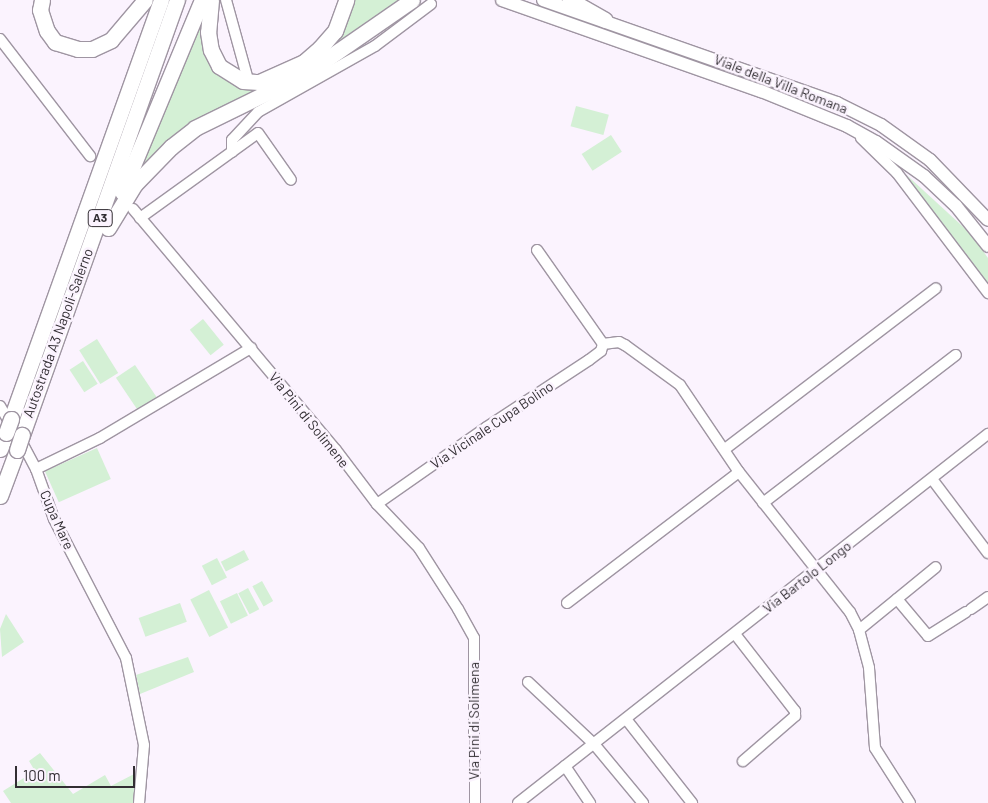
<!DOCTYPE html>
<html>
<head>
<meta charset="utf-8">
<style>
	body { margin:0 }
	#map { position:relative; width:988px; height:803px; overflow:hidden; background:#fbf3fe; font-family:Barlow,sans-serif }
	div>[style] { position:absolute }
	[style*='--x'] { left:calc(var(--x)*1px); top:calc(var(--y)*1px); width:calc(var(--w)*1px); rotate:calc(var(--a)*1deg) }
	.green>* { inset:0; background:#d4f0d5; transform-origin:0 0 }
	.roads { filter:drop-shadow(1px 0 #9f95a2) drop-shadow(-1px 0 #9f95a2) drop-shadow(0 1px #9f95a2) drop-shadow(0 -1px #9f95a2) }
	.minor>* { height:10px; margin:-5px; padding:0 5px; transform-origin:5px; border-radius:5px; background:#fff }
	.major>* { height:12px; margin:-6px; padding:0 6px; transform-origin:6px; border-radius:6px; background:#fff }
	.highway>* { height:15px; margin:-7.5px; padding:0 7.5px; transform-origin:7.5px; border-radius:7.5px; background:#fff }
	.bridges { filter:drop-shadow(1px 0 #9f95a2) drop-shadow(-1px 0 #9f95a2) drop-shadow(0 1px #9f95a2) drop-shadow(0 -1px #9f95a2) }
	.highway-bridge>* { height:15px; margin:-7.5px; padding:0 7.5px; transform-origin:7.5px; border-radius:7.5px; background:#fff }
	span { translate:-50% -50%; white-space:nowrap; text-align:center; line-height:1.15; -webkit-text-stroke:5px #fbf3fe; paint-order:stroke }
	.shield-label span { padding:1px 4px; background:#fbf3fe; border:1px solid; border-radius:4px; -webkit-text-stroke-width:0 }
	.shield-label { font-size:12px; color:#322e33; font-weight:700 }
	.street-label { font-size:14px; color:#322e33 }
	.scale { position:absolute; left:15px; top:766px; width:120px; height:22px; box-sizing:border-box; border:2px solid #322e33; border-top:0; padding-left:6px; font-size:15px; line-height:18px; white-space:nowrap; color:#322e33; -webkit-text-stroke:4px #fbf3fe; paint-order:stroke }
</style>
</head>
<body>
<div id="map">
	<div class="green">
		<i style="clip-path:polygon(352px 0,404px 0,136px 174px,198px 24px,204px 25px,224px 76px,290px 74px)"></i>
		<i style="left:576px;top:106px;width:34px;height:21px;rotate:15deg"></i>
		<i style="left:611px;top:135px;width:20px;height:35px;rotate:57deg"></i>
		<i style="clip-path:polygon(899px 168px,971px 234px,988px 258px,988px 286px)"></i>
		<i style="left:203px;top:319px;width:33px;height:17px;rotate:51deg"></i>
		<i style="left:97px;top:339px;width:40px;height:21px;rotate:58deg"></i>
		<i style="left:83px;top:361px;width:27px;height:16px;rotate:57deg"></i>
		<i style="left:135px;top:365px;width:40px;height:23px;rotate:56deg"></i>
		<i style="left:97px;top:448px;width:34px;height:57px;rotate:66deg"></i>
		<i style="left:244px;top:550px;width:11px;height:26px;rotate:63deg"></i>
		<i style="left:217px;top:558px;width:22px;height:17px;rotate:63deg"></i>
		<i style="left:262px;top:581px;width:23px;height:11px;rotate:61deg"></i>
		<i style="left:248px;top:588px;width:24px;height:11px;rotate:62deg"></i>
		<i style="left:209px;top:590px;width:42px;height:21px;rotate:63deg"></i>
		<i style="left:237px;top:593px;width:25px;height:19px;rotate:64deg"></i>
		<i style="left:180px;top:603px;width:20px;height:44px;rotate:70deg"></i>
		<i style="clip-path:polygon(6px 614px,24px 642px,2px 657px,0 629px)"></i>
		<i style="clip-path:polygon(188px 657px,194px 672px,140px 694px,136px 675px)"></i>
		<i style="clip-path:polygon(40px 753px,73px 794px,105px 775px,111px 786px,136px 773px,133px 803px,11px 803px,3px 791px,35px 771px,29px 761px)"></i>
	</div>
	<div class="roads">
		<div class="minor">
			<i style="--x:226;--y:0;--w:79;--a:74.6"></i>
			<i style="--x:0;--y:39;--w:148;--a:52.4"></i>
			<i style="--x:861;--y:138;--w:50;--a:44.2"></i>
			<i style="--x:897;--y:173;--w:151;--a:52.8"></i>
			<i style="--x:232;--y:152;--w:12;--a:-90"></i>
			<i style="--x:232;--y:140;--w:38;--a:-47"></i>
			<i style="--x:258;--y:112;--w:134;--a:-29.4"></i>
			<i style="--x:375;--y:46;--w:70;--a:-36.9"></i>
			<i style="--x:133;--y:209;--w:315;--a:49.9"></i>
			<i style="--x:336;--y:450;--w:68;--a:52.8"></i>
			<i style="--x:377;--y:504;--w:61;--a:46.3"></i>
			<i style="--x:419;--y:548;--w:72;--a:57.4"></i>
			<i style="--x:458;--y:609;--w:33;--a:61"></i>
			<i style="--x:474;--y:638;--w:165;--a:89.7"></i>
			<i style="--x:140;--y:218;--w:145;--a:-35.8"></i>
			<i style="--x:258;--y:133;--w:57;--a:54.9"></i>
			<i style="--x:537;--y:250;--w:115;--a:54.9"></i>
			<i style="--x:0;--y:406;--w:22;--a:60"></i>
			<i style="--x:19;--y:437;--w:36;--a:62"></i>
			<i style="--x:725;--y:449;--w:265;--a:-37.3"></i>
			<i style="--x:932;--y:479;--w:93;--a:52.9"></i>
			<i style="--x:763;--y:503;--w:243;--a:-37.5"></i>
			<i style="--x:377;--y:504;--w:134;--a:-35"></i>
			<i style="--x:487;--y:427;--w:122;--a:-33.3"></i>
			<i style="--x:589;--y:360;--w:15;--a:-37"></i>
			<i style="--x:601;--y:351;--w:7;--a:-74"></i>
			<i style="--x:603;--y:344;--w:16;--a:-7"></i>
			<i style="--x:619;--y:342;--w:7;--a:27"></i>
			<i style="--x:625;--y:345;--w:68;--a:36"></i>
			<i style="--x:680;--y:385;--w:105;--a:55.9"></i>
			<i style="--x:739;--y:472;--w:179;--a:51.6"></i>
			<i style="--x:850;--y:612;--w:20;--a:63"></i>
			<i style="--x:859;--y:630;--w:39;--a:75"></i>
			<i style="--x:869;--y:668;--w:80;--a:85.7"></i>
			<i style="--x:875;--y:748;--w:65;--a:57.5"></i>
			<i style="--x:897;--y:599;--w:48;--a:50"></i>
			<i style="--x:928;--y:636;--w:45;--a:-32.3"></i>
			<i style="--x:567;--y:603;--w:216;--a:-37.3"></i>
			<i style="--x:971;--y:609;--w:21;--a:-35"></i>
			<i style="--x:859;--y:630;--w:99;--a:-39.3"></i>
			<i style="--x:735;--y:634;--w:98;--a:52.1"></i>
			<i style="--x:795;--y:711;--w:5;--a:90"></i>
			<i style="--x:795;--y:716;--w:69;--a:139.1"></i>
			<i style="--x:528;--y:682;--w:91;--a:43.2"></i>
			<i style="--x:594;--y:744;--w:77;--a:50.3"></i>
			<i style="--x:626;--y:719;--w:107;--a:51.8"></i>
			<i style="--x:565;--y:766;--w:45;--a:56"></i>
			<i style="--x:139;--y:803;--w:58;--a:-85.1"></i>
			<i style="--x:144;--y:745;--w:89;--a:-101.7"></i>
			<i style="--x:126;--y:658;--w:157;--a:-117.4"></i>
			<i style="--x:54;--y:519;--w:53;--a:-109.8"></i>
			<i style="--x:36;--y:469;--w:71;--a:-25.8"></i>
			<i style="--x:100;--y:438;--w:176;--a:-30.8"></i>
			<i style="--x:518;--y:803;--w:598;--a:-38.14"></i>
		</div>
		<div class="major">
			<i style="--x:502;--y:0;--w:275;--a:19.4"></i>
			<i style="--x:761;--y:91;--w:93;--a:22.1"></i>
			<i style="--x:847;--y:126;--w:33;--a:29"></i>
			<i style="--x:876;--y:142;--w:59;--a:35.3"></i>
			<i style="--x:924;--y:176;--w:44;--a:43.2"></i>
			<i style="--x:956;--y:206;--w:51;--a:51.3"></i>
			<i style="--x:543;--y:0;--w:312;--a:19.3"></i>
			<i style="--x:837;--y:103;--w:49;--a:26.6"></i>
			<i style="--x:881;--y:125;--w:60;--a:35.5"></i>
			<i style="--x:930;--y:160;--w:83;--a:46"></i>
		</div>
		<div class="highway">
			<i style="--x:42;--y:0;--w:10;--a:101"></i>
			<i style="--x:40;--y:10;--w:22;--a:72"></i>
			<i style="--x:47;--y:31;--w:14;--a:54"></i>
			<i style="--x:55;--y:42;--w:24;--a:17"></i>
			<i style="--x:78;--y:49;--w:14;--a:0"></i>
			<i style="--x:92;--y:49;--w:21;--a:-25"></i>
			<i style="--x:111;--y:40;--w:52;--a:-49.6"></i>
			<i style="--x:211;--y:0;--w:32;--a:95"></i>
			<i style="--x:208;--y:32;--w:18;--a:81"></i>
			<i style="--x:211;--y:50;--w:18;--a:63"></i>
			<i style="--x:219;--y:66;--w:28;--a:32"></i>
			<i style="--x:243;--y:81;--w:16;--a:4"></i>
			<i style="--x:259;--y:82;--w:49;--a:-24"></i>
			<i style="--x:304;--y:62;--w:21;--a:-41"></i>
			<i style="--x:320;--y:48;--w:23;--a:-49"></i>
			<i style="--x:335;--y:31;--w:33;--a:-70"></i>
			<i style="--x:570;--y:0;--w:40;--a:29.7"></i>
			<i style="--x:122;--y:192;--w:208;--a:-67.4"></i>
			<i style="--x:108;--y:228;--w:52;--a:-58.5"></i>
			<i style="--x:135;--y:184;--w:52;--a:-45.8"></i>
			<i style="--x:171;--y:147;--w:31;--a:-38"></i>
			<i style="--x:195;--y:128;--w:123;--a:-26.1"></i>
			<i style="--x:305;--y:74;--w:130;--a:-34.7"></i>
			<i style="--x:11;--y:419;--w:445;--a:-70.3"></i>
			<i style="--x:22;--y:435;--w:462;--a:-70.4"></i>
			<i style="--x:0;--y:449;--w:17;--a:-69"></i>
			<i style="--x:0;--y:496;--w:49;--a:-69.7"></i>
		</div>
	</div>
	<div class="bridges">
		<div class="highway-bridge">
			<i style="--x:6;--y:433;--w:15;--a:-70"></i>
			<i style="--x:17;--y:450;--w:16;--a:-72"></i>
		</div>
	</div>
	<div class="shield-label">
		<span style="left:100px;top:218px">A3</span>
	</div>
	<div class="street-label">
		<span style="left:781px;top:84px;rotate:21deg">Viale della Villa Romana</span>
		<span style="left:58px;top:333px;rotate:-70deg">Autostrada A3 Napoli-Salerno</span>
		<span style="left:309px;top:420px;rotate:51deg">Via Pini di Solimene</span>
		<span style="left:492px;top:425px;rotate:-34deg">Via Vicinale Cupa Bolino</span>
		<span style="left:57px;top:520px;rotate:66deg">Cupa Mare</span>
		<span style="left:807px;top:577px;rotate:-38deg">Via Bartolo Longo</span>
		<span style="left:474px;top:721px;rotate:-90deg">Via Pini di Solimena</span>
	</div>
	<div class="scale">100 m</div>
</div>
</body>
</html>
